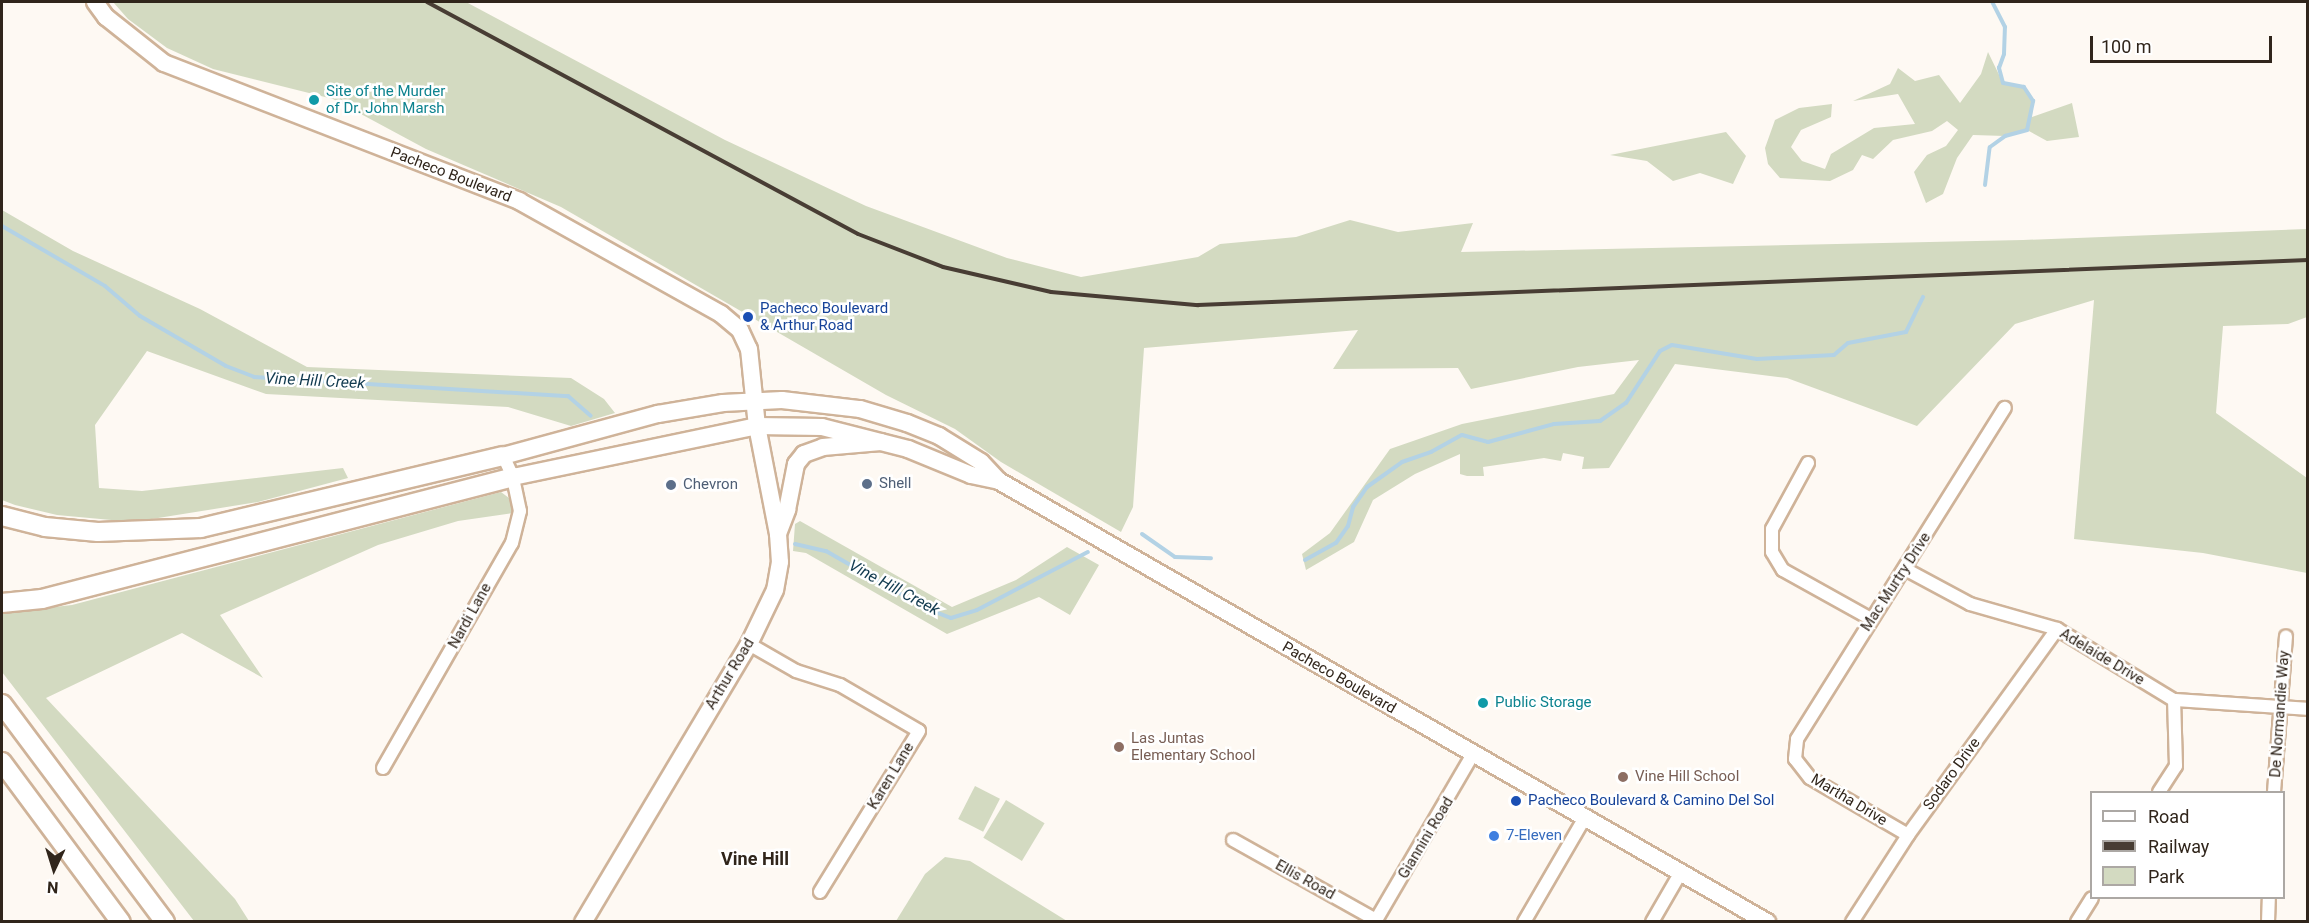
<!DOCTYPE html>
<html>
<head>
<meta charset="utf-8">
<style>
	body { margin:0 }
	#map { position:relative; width:2309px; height:923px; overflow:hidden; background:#fef9f3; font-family:Roboto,sans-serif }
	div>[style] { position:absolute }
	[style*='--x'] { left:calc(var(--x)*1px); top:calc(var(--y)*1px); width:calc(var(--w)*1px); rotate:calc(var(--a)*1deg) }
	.green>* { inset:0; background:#d3dac1; transform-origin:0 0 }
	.stream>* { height:4px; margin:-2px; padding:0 2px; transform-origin:2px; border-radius:2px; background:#b3d2e5 }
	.roads { filter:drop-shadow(2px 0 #cfb399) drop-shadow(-2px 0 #cfb399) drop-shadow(0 2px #cfb399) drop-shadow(0 -2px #cfb399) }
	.minor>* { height:12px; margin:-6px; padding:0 6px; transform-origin:6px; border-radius:6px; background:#fff }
	.major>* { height:16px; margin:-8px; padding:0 8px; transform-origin:8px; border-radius:8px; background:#fff }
	.highway>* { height:18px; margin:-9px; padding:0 9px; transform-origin:9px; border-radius:9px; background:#fff }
	.rail>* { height:4px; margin:-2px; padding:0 2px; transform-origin:2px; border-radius:2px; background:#483d34 }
	.dots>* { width:16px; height:16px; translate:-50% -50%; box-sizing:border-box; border:3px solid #fff; border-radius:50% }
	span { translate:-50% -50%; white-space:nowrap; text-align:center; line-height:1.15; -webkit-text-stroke:5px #fff; paint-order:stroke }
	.culture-label { font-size:15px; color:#0d838f }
	.left { translate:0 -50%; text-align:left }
	.street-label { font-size:15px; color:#30251b }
	.transit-label { font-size:15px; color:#164399 }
	.service-label { font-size:15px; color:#4e5e75 }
	.education-label { font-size:15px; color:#785e54 }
	.shop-label { font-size:15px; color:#366cbe }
	.water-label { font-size:16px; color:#113a4f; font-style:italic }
	.quarter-label { font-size:18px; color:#30251b; font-weight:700 }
	.frame { position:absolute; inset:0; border:3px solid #30251b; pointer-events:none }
	.legend { position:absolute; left:2090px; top:791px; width:195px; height:108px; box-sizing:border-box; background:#fff; border:2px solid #aca8a4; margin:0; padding:8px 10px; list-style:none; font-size:18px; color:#30251b }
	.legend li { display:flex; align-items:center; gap:12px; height:30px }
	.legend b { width:30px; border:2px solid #aca8a4 }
	.north { position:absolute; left:24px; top:839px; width:60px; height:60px; -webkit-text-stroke:4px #fff; paint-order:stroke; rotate:184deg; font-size:16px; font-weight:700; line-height:24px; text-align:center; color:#30251b }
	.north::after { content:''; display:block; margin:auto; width:21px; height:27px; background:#30251b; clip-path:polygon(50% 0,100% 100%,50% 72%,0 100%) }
	.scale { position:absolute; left:2090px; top:36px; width:182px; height:27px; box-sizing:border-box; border:3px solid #30251b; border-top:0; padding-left:8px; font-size:18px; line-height:21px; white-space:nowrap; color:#30251b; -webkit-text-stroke:4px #fff; paint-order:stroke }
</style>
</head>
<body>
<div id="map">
	<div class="green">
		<i style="clip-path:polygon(113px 2px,466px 2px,725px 140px,866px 206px,1007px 258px,1081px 277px,1198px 257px,1220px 244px,1296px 237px,1350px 220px,1398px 232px,1473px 223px,1461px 252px,2023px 240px,2307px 229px,2307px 317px,2288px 324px,2223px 326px,2216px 413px,2307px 478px,2307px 573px,2203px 553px,2074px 539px,2094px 300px,2015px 324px,1917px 426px,1787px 378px,1675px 364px,1609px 468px,1582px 469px,1584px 457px,1563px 453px,1561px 461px,1544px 458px,1483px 467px,1484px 476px,1467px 476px,1460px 474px,1460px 454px,1415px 474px,1373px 500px,1354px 542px,1306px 570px,1302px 554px,1330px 533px,1390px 449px,1462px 424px,1614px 394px,1639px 360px,1578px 367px,1471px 389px,1458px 368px,1333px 369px,1358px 330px,1144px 348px,1133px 507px,1121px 532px,1001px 462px,955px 429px,886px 395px,561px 207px,426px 149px,333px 99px,213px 69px,167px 48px,128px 19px)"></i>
		<i style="clip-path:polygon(1988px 52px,2003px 83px,2024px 87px,2033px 101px,2032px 117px,2072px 103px,2079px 137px,2047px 141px,2027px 130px,2005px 136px,1973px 135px,1957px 158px,1943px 194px,1926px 203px,1914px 172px,1927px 155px,1946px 146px,1958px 130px,1947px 121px,1932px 131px,1893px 140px,1873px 159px,1862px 155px,1853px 170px,1830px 181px,1780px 178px,1768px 164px,1765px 148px,1775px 120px,1799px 108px,1832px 104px,1831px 117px,1801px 130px,1791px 147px,1802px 161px,1825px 169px,1831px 154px,1874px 128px,1915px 124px,1898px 94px,1853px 101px,1890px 84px,1898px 68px,1915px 81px,1939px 75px,1960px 103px,1981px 74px)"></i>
		<i style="clip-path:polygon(1726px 132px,1746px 156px,1733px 184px,1700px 173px,1673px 181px,1647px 161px,1610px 155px)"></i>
		<i style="clip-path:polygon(2px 210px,73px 251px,200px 309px,307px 367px,571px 378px,604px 399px,615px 413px,571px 426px,508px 407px,266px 394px,147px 351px,95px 425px,99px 488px,142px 491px,343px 468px,348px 478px,258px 502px,133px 522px,57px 515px,15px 505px,2px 500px)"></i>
		<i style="clip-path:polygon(501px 492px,509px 498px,513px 513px,458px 521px,378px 545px,220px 615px,263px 678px,182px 633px,46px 698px,235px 899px,249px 921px,194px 921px,2px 672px,2px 613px,72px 605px)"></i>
		<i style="clip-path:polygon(800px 521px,952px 607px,1016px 580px,1067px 547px,1099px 565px,1070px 615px,1039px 597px,947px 634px,806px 553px,793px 551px,795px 524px)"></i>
		<i style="left:975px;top:786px;width:28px;height:37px;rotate:27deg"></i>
		<i style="left:1006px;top:800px;width:45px;height:44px;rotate:31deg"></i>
		<i style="clip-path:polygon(945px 857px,970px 861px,1067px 921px,896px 921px,925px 874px)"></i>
	</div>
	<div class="stream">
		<i style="--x:1985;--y:185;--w:38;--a:-83"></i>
		<i style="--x:1990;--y:147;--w:19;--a:-36"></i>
		<i style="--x:2005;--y:136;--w:23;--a:-15"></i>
		<i style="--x:2027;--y:130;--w:30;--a:-78"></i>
		<i style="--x:2033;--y:101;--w:17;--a:-123"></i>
		<i style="--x:2024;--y:87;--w:21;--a:-169"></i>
		<i style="--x:2003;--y:83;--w:16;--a:-105"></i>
		<i style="--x:1999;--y:68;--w:15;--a:-70"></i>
		<i style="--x:2004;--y:54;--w:27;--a:-88"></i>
		<i style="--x:2005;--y:27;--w:28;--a:-117"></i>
		<i style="--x:2;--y:226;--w:119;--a:30.2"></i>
		<i style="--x:105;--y:286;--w:46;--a:40.6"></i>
		<i style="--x:140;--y:316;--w:99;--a:30.2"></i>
		<i style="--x:226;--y:366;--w:30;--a:21"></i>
		<i style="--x:254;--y:377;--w:315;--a:3.5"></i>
		<i style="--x:568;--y:396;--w:30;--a:41"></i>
		<i style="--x:1142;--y:534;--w:40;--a:34.9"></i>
		<i style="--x:1175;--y:557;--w:36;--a:2"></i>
		<i style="--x:795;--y:544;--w:32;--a:13"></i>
		<i style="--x:826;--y:551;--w:114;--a:29.9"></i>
		<i style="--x:925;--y:608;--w:28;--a:21"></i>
		<i style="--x:951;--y:618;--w:27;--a:-17"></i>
		<i style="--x:977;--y:610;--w:125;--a:-27.6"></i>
		<i style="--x:1305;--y:560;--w:35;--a:-29"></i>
		<i style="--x:1336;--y:543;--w:21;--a:-55"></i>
		<i style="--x:1348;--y:526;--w:20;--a:-75"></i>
		<i style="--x:1353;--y:507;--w:24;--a:-55"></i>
		<i style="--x:1367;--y:487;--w:43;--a:-35.5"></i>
		<i style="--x:1402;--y:462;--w:31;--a:-19"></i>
		<i style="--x:1431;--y:452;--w:35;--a:-29"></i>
		<i style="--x:1462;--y:435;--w:27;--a:15"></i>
		<i style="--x:1488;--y:442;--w:68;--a:-15.3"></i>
		<i style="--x:1554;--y:424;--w:46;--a:-3.7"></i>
		<i style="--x:1600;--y:421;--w:32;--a:-35"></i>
		<i style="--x:1626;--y:403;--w:62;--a:-56.8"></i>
		<i style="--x:1660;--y:351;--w:13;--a:-27"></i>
		<i style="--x:1672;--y:345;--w:86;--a:9.4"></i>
		<i style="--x:1757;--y:359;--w:77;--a:-3"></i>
		<i style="--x:1834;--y:355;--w:18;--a:-41"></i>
		<i style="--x:1848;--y:343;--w:59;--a:-10.7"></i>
		<i style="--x:1906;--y:332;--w:39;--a:-64"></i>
	</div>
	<div class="roads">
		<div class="minor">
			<i style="--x:1808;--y:463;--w:75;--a:118.6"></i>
			<i style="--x:1772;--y:529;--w:23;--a:90"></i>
			<i style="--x:1772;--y:552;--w:21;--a:59"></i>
			<i style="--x:1783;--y:570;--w:101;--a:29.1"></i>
			<i style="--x:1905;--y:569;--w:74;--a:28.3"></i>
			<i style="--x:1970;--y:604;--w:91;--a:16"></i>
			<i style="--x:2057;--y:629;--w:137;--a:31.3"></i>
			<i style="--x:2174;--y:700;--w:134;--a:3.8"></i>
			<i style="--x:749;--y:644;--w:54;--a:29.9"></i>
			<i style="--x:796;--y:671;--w:46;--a:17.7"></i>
			<i style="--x:840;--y:685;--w:91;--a:30.2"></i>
			<i style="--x:919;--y:731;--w:189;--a:121.6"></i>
			<i style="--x:383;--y:768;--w:259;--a:-60.2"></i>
			<i style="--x:512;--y:543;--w:33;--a:-76"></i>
			<i style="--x:520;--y:511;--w:35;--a:-102"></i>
			<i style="--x:513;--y:477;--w:23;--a:-115"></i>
			<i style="--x:2159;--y:792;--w:31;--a:-57"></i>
			<i style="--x:2176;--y:766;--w:66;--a:-91.7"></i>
			<i style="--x:2274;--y:792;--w:156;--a:-85.6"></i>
			<i style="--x:1908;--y:835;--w:113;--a:-149.8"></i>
			<i style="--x:1810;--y:778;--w:24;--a:-128"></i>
			<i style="--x:1795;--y:759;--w:20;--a:-84"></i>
			<i style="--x:1797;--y:739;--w:391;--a:-57.9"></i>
			<i style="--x:1233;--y:840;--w:164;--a:29.2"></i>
			<i style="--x:1376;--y:920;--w:192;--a:-59.7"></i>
			<i style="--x:1524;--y:922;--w:121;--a:-59.8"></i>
			<i style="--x:1652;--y:922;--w:58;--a:-59.9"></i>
			<i style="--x:1852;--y:922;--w:103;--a:-57.2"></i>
			<i style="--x:1908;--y:835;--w:254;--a:-54.1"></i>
			<i style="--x:2077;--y:922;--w:28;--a:-58"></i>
			<i style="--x:2268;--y:922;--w:24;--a:-88"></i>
		</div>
		<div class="major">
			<i style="--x:95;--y:2;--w:19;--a:54"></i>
			<i style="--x:106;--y:17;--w:74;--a:38.4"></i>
			<i style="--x:164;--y:63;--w:381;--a:21.2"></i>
			<i style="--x:519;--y:201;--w:231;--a:29.2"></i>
			<i style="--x:721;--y:314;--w:25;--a:40"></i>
			<i style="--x:740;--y:330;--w:21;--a:65"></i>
			<i style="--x:749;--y:349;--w:77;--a:84.1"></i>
			<i style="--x:757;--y:426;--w:110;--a:79"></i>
			<i style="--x:778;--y:534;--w:28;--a:86"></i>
			<i style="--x:780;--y:562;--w:28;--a:100"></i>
			<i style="--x:775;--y:590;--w:60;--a:115.7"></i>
			<i style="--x:749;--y:644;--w:324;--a:120.8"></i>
			<i style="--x:503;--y:456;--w:161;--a:-15.2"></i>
			<i style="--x:658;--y:414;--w:66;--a:-9.6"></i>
			<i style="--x:723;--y:403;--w:59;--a:-2.9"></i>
			<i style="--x:782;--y:400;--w:79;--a:6.6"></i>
			<i style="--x:860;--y:409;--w:49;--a:16.6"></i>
			<i style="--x:907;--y:423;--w:35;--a:22"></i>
			<i style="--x:939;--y:436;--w:49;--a:31.8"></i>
			<i style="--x:981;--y:462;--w:26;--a:47"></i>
			<i style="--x:513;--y:477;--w:249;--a:-11.8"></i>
			<i style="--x:757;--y:426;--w:65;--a:0.9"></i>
			<i style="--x:822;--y:427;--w:89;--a:14.3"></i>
			<i style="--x:908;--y:449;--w:68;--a:22.4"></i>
			<i style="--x:971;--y:475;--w:29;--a:12"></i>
			<i style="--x:999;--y:481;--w:886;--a:29.87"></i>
			<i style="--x:778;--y:534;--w:26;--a:-69"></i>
			<i style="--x:787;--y:510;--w:47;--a:-78.9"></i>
			<i style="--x:796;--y:464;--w:13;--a:-51"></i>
			<i style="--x:804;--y:454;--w:20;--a:-20"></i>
			<i style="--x:823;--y:447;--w:58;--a:-4.9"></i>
		</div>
		<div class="highway">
			<i style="--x:2;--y:516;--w:44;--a:14.3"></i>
			<i style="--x:45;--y:527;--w:53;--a:5.4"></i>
			<i style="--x:98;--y:532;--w:103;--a:-2.2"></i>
			<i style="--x:201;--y:528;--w:310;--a:-13.4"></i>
			<i style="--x:2;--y:603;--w:40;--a:-5.7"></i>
			<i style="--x:42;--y:599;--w:487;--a:-14.5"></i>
			<i style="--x:2;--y:704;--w:272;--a:53.2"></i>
			<i style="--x:2;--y:762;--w:199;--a:53.4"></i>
		</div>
	</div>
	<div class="rail">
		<i style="--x:427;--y:2;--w:489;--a:28.3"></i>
		<i style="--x:858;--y:234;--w:91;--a:21.2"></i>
		<i style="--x:943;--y:267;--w:111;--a:13"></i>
		<i style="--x:1051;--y:292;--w:148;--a:5.1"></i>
		<i style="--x:1198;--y:305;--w:1111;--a:-2.32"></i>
	</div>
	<div class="dots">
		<i style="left:314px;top:100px;background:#0f9aa8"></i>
		<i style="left:748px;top:317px;background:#1a4fb4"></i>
		<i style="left:867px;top:484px;background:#5c6f8a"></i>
		<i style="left:671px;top:485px;background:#5c6f8a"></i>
		<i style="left:1483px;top:703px;background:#0f9aa8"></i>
		<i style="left:1119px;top:747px;background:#8d6e63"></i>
		<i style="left:1623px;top:777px;background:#8d6e63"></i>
		<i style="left:1516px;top:801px;background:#1a4fb4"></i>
		<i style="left:1494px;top:836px;background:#3f7fe0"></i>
	</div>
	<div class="culture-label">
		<span class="left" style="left:326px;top:100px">Site of the Murder<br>of Dr. John Marsh</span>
		<span class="left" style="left:1495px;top:703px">Public Storage</span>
	</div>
	<div class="street-label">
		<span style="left:451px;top:175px;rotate:21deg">Pacheco Boulevard</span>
		<span style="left:1896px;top:582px;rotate:-57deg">Mac Murtry Drive</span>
		<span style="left:470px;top:616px;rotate:-61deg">Nardi Lane</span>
		<span style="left:2102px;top:657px;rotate:31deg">Adelaide Drive</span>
		<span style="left:730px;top:674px;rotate:-59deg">Arthur Road</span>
		<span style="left:1339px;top:678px;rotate:30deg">Pacheco Boulevard</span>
		<span style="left:2280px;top:714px;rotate:-86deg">De Normandie Way</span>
		<span style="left:1952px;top:774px;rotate:-54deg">Sodaro Drive</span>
		<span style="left:891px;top:776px;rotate:-59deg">Karen Lane</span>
		<span style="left:1849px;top:800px;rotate:31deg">Martha Drive</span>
		<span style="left:1426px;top:838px;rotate:-59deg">Giannini Road</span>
		<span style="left:1305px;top:880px;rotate:29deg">Ellis Road</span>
	</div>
	<div class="transit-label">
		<span class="left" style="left:760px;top:317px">Pacheco Boulevard<br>&amp; Arthur Road</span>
		<span class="left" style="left:1528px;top:801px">Pacheco Boulevard &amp; Camino Del Sol</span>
	</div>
	<div class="service-label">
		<span class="left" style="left:879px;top:484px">Shell</span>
		<span class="left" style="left:683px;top:485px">Chevron</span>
	</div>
	<div class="education-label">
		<span class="left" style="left:1131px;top:747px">Las Juntas<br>Elementary School</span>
		<span class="left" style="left:1635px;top:777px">Vine Hill School</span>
	</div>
	<div class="shop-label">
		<span class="left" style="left:1506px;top:836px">7-Eleven</span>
	</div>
	<div class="water-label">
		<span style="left:315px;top:381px;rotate:3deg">Vine Hill Creek</span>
		<span style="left:894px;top:588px;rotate:28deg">Vine Hill Creek</span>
	</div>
	<div class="quarter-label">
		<span style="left:755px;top:859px">Vine Hill</span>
	</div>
	<div class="frame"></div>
	<ul class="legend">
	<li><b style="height:8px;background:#fff"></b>Road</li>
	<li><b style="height:8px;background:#483d34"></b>Railway</li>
	<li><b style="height:16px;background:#d3dac1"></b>Park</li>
	</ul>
	<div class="north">N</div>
	<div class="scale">100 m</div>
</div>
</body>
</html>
